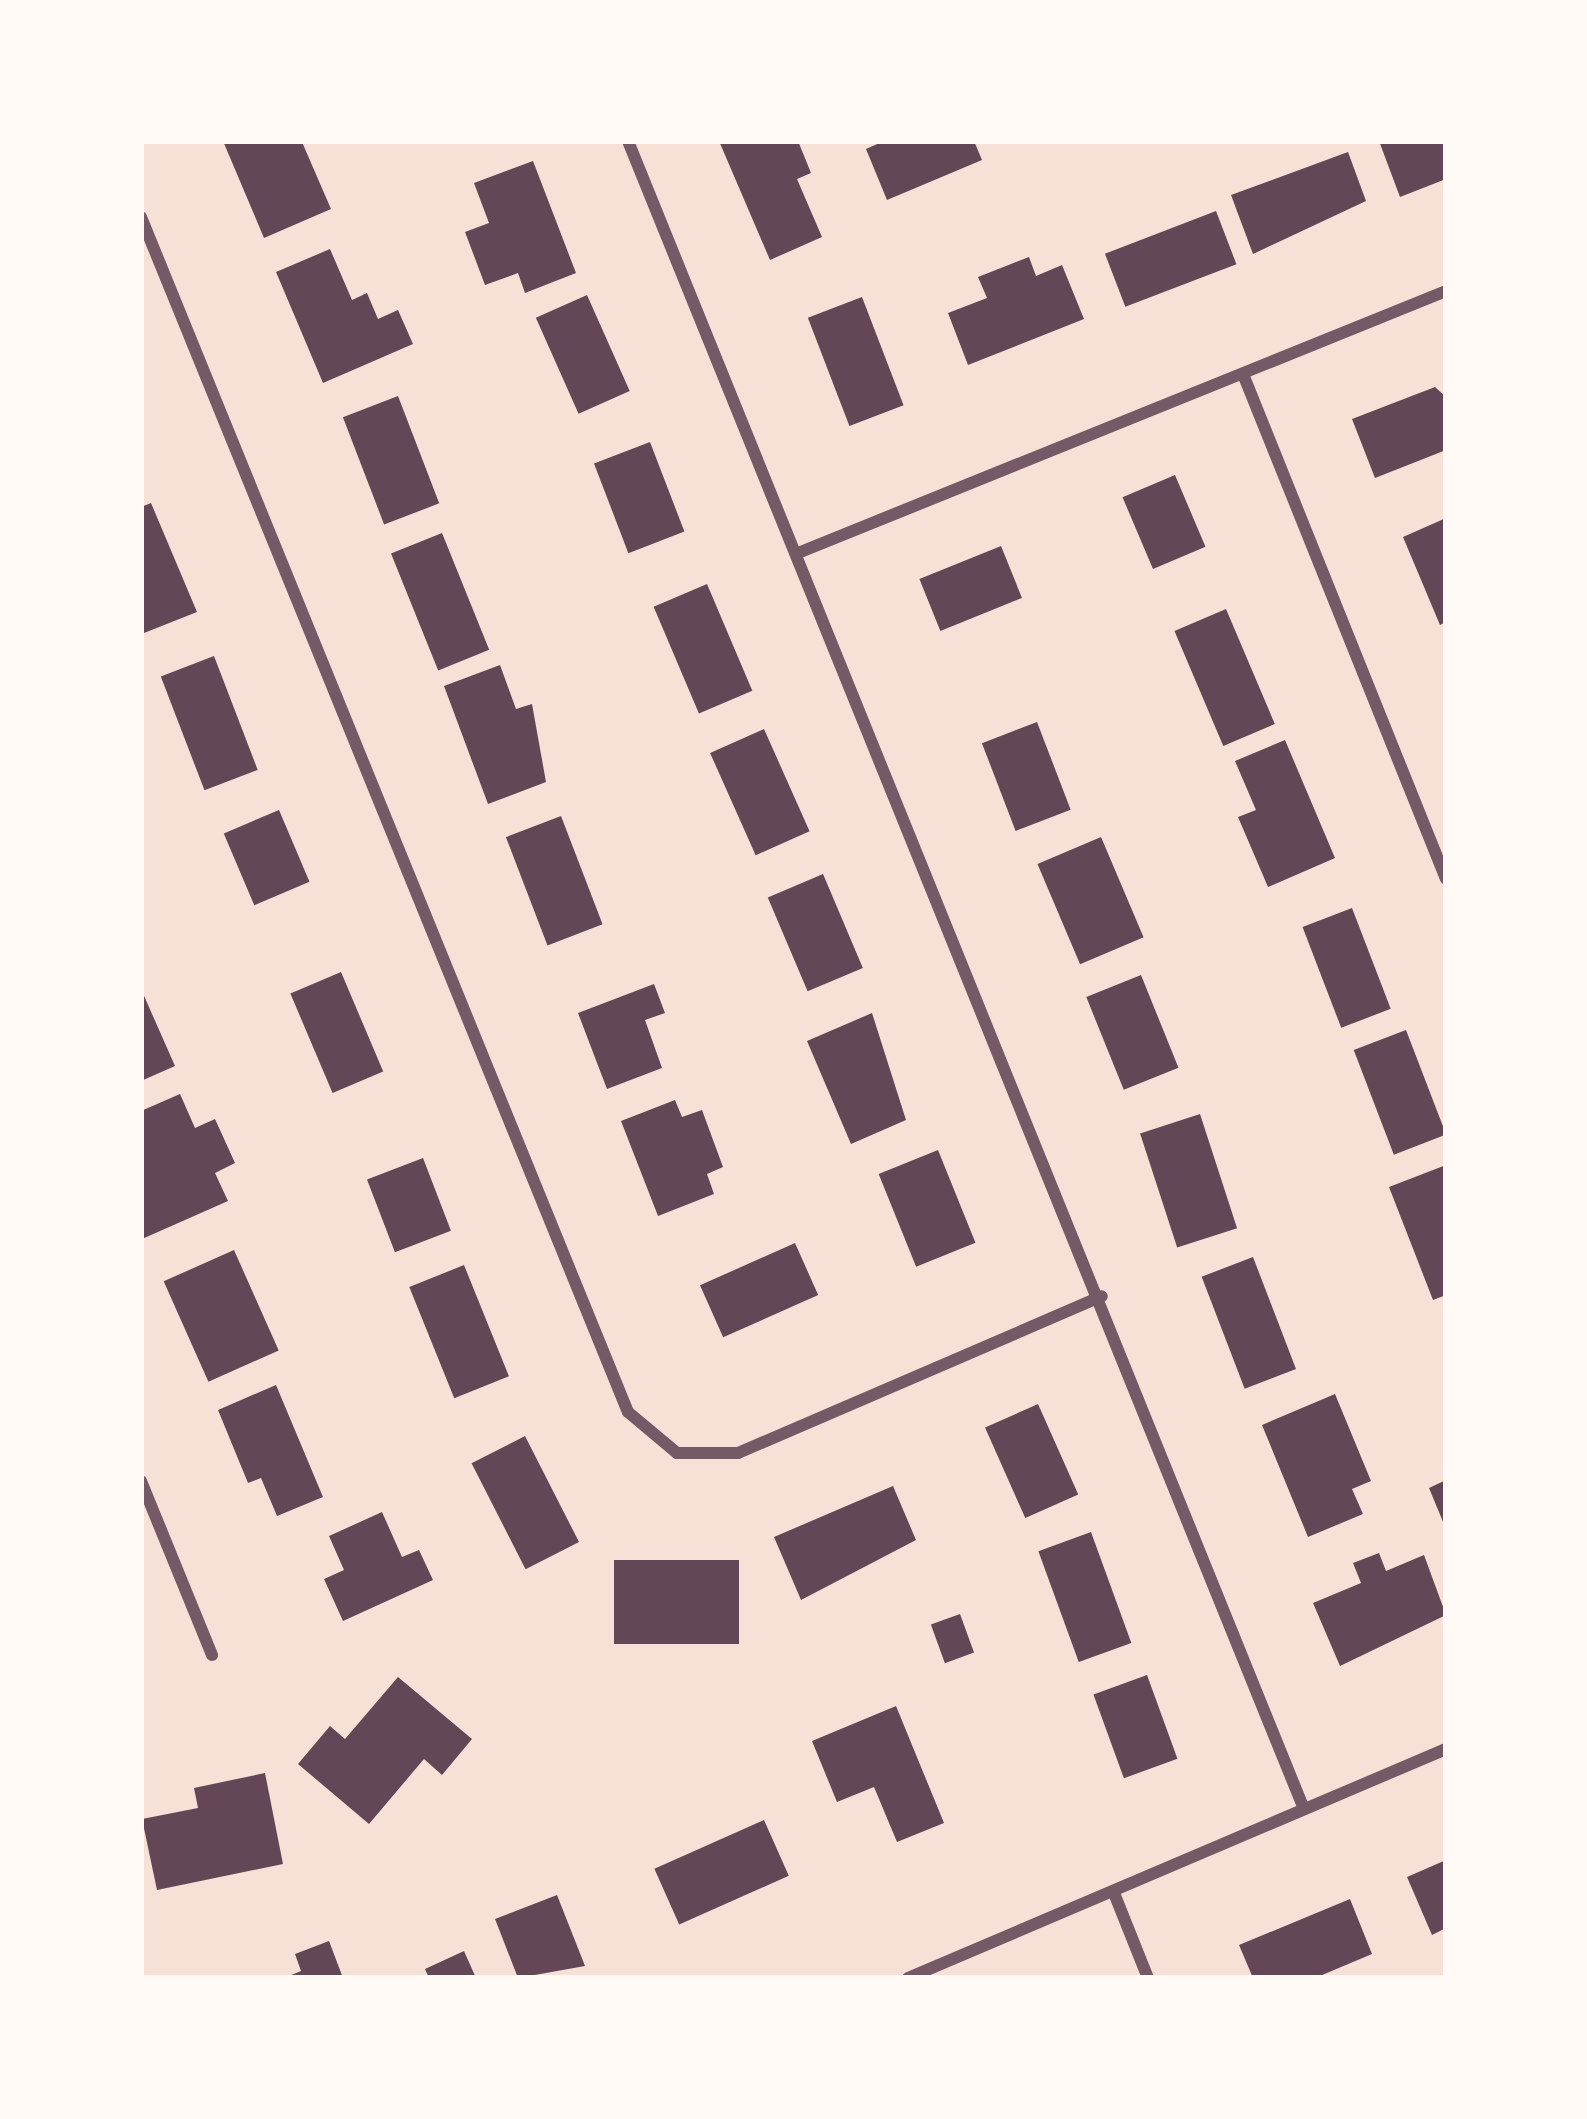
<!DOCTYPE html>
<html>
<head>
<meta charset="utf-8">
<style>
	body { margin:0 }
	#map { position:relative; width:1587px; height:2119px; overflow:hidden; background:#f7e1d7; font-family:Ubuntu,sans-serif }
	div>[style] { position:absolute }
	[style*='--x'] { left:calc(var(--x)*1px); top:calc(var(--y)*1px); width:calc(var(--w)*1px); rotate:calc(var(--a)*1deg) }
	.building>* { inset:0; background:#644757; transform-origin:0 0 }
	.minor>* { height:12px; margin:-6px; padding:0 6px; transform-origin:6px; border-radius:6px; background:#755966 }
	span { translate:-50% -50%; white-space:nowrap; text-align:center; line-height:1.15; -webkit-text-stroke:12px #fffaf5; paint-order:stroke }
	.frame { position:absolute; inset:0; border:144px solid #fffaf5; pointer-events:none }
</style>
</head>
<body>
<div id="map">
	<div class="building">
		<i style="clip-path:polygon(223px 141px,302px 142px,331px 209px,264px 238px)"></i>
		<i style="clip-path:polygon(719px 141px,798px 141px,811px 173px,797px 179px,822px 237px,770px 260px)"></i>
		<i style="clip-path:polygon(884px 141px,974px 141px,982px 160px,887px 200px,866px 149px)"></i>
		<i style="clip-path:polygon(1379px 141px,1446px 141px,1446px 179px,1400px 197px)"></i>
		<i style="clip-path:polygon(1348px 152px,1366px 201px,1253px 254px,1231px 195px)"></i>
		<i style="clip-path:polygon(533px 161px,576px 273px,525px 293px,518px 273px,485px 285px,465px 232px,489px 223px,474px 183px)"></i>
		<i style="left:1216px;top:211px;width:57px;height:119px;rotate:69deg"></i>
		<i style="clip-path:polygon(330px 249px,352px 300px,367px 293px,378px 319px,398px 310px,413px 344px,323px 383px,276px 272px)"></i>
		<i style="clip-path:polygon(1029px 257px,1036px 276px,1062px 265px,1084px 319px,968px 365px,948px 313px,987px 298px,978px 277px)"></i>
		<i style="left:587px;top:295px;width:105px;height:56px;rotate:66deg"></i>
		<i style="left:862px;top:297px;width:116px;height:58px;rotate:69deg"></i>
		<i style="clip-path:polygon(1435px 387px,1446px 397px,1446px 450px,1375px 478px,1352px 419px)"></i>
		<i style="left:398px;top:396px;width:115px;height:59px;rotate:69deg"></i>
		<i style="left:650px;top:442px;width:96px;height:60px;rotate:69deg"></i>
		<i style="left:1175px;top:475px;width:78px;height:57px;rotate:67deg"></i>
		<i style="clip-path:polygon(151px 503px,197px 612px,144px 633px,141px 507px)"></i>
		<i style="clip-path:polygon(1446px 518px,1446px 622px,1440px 625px,1403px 537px)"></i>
		<i style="left:442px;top:533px;width:126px;height:55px;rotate:68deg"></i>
		<i style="left:1001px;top:546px;width:56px;height:88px;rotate:68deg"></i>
		<i style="left:707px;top:584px;width:116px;height:58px;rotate:67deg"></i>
		<i style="left:1226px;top:609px;width:125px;height:56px;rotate:67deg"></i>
		<i style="left:214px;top:656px;width:122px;height:57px;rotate:69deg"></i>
		<i style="clip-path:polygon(500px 665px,516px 709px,532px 704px,546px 782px,488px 804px,444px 686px)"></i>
		<i style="left:1037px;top:722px;width:94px;height:59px;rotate:69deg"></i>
		<i style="left:764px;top:729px;width:112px;height:59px;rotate:66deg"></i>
		<i style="clip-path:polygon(1285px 740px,1335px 858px,1268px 887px,1238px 817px,1256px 810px,1235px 761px)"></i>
		<i style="left:279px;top:810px;width:78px;height:60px;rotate:67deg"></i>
		<i style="left:561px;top:816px;width:116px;height:59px;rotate:69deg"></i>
		<i style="left:1101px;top:837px;width:109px;height:69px;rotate:67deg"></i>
		<i style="left:823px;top:874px;width:102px;height:60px;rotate:67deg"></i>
		<i style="left:1352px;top:908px;width:108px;height:53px;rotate:69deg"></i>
		<i style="left:341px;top:972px;width:108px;height:55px;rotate:67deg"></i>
		<i style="left:1141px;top:975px;width:100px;height:59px;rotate:68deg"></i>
		<i style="clip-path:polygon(654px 984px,665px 1013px,645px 1020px,662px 1068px,607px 1089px,578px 1013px)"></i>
		<i style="clip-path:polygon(141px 989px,175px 1066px,141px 1081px)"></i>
		<i style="clip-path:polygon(872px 1013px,906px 1120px,851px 1144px,807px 1041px)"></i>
		<i style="left:1406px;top:1030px;width:112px;height:56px;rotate:69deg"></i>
		<i style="clip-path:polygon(180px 1094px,195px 1128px,215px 1119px,235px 1163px,215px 1173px,228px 1201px,142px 1239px,141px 1111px)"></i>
		<i style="clip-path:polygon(675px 1100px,682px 1117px,702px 1110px,723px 1167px,707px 1174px,714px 1194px,658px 1216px,621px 1121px)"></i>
		<i style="left:1200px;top:1114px;width:120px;height:63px;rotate:72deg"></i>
		<i style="left:938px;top:1150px;width:100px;height:64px;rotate:68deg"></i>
		<i style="left:423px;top:1158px;width:78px;height:60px;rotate:69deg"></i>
		<i style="clip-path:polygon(1446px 1165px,1446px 1295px,1433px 1300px,1389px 1187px)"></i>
		<i style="left:795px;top:1243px;width:57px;height:104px;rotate:66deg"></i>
		<i style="left:234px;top:1250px;width:110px;height:77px;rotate:66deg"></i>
		<i style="left:1253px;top:1257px;width:120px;height:55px;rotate:69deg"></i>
		<i style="left:464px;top:1265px;width:120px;height:59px;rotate:68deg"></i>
		<i style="clip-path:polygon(276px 1385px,323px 1497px,277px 1516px,261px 1478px,248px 1483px,218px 1410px)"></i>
		<i style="clip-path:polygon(1335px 1394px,1371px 1481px,1352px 1489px,1363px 1514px,1308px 1537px,1262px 1425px)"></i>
		<i style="left:1038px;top:1404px;width:99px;height:58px;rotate:66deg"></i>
		<i style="left:525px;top:1436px;width:119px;height:60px;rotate:63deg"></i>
		<i style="clip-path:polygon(1446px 1480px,1446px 1529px,1429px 1488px)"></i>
		<i style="clip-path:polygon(893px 1486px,916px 1540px,801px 1600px,774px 1537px)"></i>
		<i style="clip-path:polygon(382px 1512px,402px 1557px,419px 1550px,433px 1580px,343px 1621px,324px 1579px,344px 1570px,329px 1536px)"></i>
		<i style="left:1091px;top:1532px;width:118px;height:56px;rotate:70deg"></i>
		<i style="clip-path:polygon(1379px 1553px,1386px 1571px,1424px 1555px,1446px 1615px,1340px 1666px,1313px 1603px,1361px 1583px,1353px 1563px)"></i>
		<i style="left:614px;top:1560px;width:125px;height:84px"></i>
		<i style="left:960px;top:1614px;width:41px;height:31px;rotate:70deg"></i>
		<i style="left:1147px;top:1675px;width:89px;height:57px;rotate:70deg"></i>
		<i style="clip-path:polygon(398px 1677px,472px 1739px,442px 1775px,424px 1759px,369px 1824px,298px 1764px,330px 1726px,345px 1739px)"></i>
		<i style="clip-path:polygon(896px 1706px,944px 1823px,897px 1842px,874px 1787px,837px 1802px,812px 1741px)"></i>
		<i style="clip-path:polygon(265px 1773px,283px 1864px,157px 1890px,142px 1819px,198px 1808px,194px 1788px)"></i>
		<i style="left:764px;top:1820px;width:61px;height:120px;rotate:66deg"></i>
		<i style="clip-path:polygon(1446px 1860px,1446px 1928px,1432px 1935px,1407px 1877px)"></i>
		<i style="clip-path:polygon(557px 1895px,585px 1966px,518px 1978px,495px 1919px)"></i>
		<i style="clip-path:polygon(1350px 1899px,1372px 1954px,1315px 1978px,1253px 1978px,1239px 1945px)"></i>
		<i style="clip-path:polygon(329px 1941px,343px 1978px,284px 1978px,301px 1971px,295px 1954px)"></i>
		<i style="clip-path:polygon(464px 1951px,476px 1978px,429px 1978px,425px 1969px)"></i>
	</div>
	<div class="minor">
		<i style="--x:628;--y:141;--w:1798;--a:67.94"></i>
		<i style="--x:141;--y:217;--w:1290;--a:67.83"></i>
		<i style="--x:628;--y:1412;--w:64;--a:39.9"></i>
		<i style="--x:677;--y:1453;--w:61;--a:0"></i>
		<i style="--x:738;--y:1453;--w:396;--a:-23.3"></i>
		<i style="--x:1243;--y:374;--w:544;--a:68.1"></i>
		<i style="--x:798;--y:553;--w:699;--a:-22.01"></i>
		<i style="--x:141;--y:1481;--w:188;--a:67.8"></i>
		<i style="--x:1114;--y:1893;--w:92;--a:68.2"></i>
		<i style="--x:908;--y:1978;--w:585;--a:-23.06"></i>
	</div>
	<div class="frame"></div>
</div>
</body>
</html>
